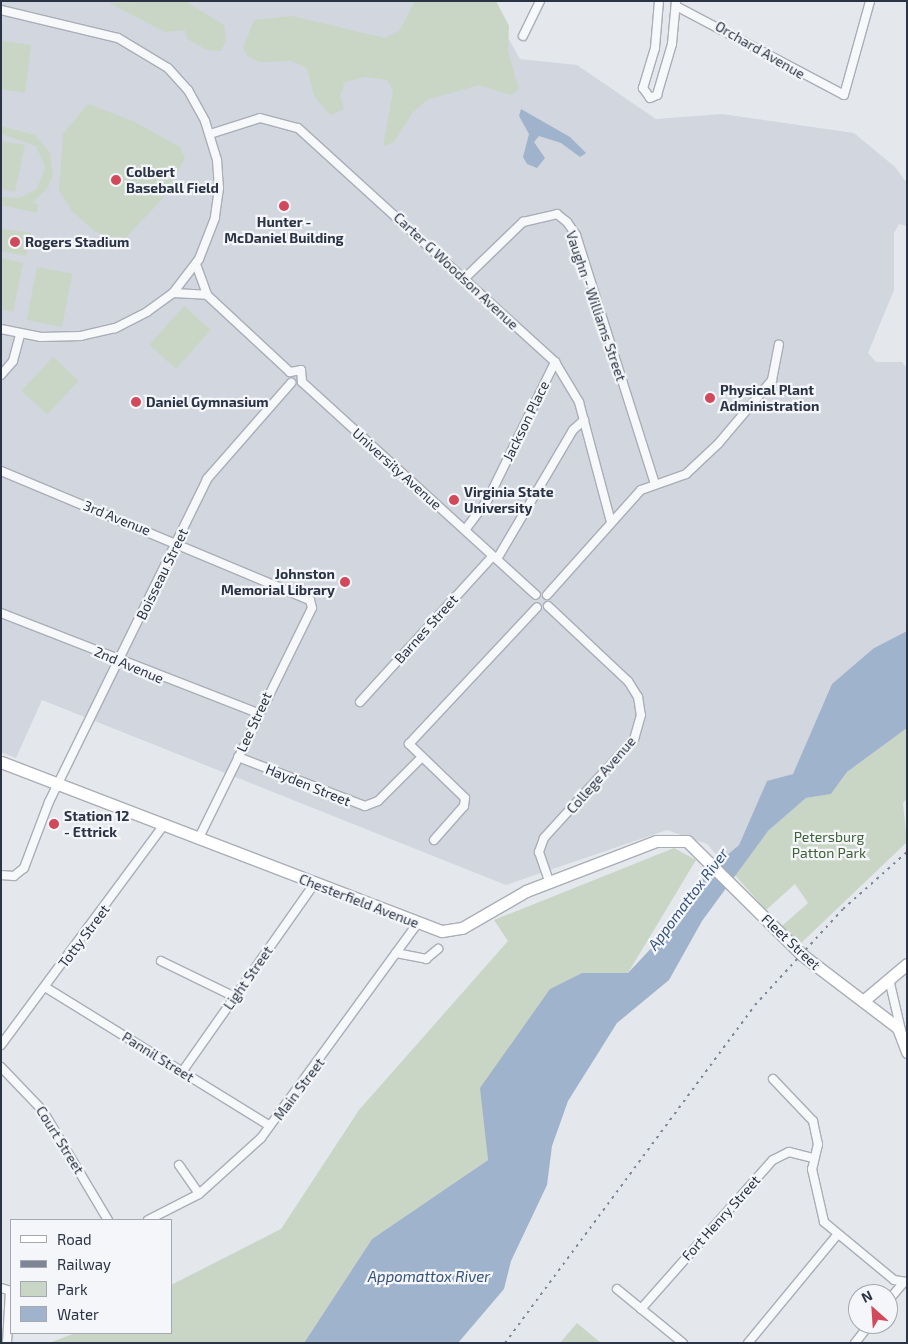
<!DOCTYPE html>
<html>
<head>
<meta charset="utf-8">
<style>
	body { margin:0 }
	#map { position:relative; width:908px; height:1344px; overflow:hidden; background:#e4e7ec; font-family:"Exo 2",sans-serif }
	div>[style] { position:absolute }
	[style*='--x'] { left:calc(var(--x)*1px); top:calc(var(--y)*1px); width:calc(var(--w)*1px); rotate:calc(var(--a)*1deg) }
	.built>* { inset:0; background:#d2d6de }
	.green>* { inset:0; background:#c9d6c5; transform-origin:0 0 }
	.water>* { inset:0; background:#9fb4cc }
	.roads { filter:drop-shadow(1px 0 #a9aeb7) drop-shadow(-1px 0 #a9aeb7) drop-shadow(0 1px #a9aeb7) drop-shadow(0 -1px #a9aeb7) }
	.minor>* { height:8px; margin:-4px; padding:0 4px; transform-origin:4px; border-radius:4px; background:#f7f8fa }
	.secondary>* { height:11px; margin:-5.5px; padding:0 5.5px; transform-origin:5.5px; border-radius:5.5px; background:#fff }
	.rail>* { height:2px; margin-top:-1px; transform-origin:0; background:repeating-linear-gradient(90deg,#7d8696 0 2.5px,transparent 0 7.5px) }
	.dots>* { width:14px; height:14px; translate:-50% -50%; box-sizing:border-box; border:2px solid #f4f6f9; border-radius:50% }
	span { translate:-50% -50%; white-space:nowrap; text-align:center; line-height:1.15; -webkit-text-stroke:4.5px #f4f6f9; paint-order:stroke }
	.street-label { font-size:14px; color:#2b3445 }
	.poi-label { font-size:14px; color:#2b3445; font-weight:700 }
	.left { translate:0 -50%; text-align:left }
	.right { translate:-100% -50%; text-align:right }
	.park-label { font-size:14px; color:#3f6138 }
	.water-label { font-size:15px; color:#34527a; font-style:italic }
	.frame { position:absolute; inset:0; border:2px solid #2b3445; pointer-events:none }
	.legend { position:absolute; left:10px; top:1219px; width:162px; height:115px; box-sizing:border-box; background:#f4f6f9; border:1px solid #a4a8b1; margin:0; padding:6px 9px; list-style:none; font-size:15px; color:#2b3445 }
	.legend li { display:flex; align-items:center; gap:10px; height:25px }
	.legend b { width:25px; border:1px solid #a4a8b1 }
	.north { position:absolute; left:848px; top:1284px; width:50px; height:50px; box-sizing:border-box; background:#f4f6f9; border:1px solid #a4a8b1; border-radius:50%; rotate:334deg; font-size:14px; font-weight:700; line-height:20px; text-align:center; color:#2b3445 }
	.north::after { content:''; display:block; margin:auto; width:18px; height:22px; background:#d1495b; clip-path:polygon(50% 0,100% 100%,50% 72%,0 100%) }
</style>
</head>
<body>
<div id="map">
	<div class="built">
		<i style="clip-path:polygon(1px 1px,450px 1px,495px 14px,520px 59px,577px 65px,656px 119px,722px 114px,854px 133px,895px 167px,907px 183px,907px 226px,899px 224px,894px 233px,894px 290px,868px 353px,876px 362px,902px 362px,907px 369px,907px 631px,874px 648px,805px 749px,793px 774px,767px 782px,739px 845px,721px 860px,707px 844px,667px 830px,506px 885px,42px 700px,16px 758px,1px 752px)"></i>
	</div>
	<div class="green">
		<i style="clip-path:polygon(185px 1px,224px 25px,226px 40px,221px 51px,207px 50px,187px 39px,185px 30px,165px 32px,109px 3px)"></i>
		<i style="clip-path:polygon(415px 1px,496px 1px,509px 26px,508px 50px,519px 90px,511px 95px,479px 85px,427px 100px,412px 113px,394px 142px,383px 146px,393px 91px,387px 80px,365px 77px,345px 82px,340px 96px,344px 109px,330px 115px,314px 96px,307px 68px,292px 61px,260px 62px,247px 56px,243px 48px,254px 20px,292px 16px,385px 38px,399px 31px)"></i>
		<i style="clip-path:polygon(1px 41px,31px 45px,25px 93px,1px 89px)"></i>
		<i style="clip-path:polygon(88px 104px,135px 122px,180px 147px,185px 158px,163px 198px,120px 244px,93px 230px,72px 211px,59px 190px,63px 134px)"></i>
		<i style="clip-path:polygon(1px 126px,35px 135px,50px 153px,53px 175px,47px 189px,32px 203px,38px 204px,37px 213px,1px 205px,1px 197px,20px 198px,37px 189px,45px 167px,36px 146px,1px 134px)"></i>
		<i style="clip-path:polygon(1px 141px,25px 145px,15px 192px,1px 189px)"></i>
		<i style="clip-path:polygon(1px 229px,31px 233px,26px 256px,1px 251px)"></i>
		<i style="clip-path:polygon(1px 258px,23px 263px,13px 312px,1px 309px)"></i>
		<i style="left:37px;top:267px;width:36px;height:54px;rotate:11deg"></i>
		<i style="left:184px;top:306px;width:36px;height:52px;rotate:42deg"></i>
		<i style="left:53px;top:357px;width:35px;height:46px;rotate:43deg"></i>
		<i style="clip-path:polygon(907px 728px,907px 799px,903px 803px,907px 842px,799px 945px,782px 926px,808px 903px,795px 884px,766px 910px,733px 873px,768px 831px,806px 798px,831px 794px,847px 772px)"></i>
		<i style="clip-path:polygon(674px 848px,696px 860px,628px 973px,582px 973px,486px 1126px,488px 1160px,372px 1239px,304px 1343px,49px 1343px,75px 1333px,171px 1333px,171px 1285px,281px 1229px,359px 1110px,508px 941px,494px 920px)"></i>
		<i style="clip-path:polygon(577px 1323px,601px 1343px,560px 1343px)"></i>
	</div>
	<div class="water">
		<i style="clip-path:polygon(521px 109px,570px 137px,586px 153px,580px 157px,561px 143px,539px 136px,534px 142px,545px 158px,537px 168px,527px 164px,523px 157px,529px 134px,519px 116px)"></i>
		<i style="clip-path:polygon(907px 631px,907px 728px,847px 772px,831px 794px,806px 798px,768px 831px,702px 921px,669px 980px,617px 1023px,568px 1101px,552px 1146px,547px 1185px,511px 1261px,504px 1289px,458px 1343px,304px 1343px,372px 1239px,488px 1160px,480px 1088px,550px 989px,582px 973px,628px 973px,685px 912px,701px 877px,739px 845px,767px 781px,793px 774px,832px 684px,874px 648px)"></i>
	</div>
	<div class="roads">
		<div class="minor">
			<i style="--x:659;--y:1;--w:47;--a:94.9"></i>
			<i style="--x:655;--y:48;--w:42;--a:106.7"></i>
			<i style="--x:643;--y:88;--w:12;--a:55"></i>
			<i style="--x:650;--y:98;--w:8;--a:-23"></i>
			<i style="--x:657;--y:95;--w:53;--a:-73.6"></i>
			<i style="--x:672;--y:44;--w:43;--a:-84.7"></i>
			<i style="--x:676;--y:6;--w:190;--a:27.9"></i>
			<i style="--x:844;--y:95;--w:98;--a:-74.5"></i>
			<i style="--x:1;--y:10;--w:120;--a:13.5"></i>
			<i style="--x:118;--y:38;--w:58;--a:31"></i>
			<i style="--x:168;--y:68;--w:30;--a:48"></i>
			<i style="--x:188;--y:90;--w:35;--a:61"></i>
			<i style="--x:205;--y:121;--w:41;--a:72.9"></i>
			<i style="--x:217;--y:160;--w:28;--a:86"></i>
			<i style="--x:219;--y:188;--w:30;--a:98"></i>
			<i style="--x:215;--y:218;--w:44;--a:111.3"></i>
			<i style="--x:199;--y:259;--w:43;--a:127.4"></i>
			<i style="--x:173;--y:293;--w:32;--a:144"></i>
			<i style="--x:147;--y:312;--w:36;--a:153"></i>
			<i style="--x:115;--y:328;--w:35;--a:167"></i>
			<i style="--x:81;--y:336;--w:40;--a:178.6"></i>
			<i style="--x:41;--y:337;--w:41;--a:-168.7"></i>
			<i style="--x:523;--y:36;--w:39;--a:-64"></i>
			<i style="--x:210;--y:134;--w:52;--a:-17.7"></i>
			<i style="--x:260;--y:118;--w:39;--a:15"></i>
			<i style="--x:298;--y:128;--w:348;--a:42.3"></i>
			<i style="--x:555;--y:362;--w:47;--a:59"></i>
			<i style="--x:579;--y:402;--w:124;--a:75.1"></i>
			<i style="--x:196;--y:264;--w:33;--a:70"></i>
			<i style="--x:207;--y:295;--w:113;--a:42.9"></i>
			<i style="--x:465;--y:278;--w:81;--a:-44"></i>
			<i style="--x:523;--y:222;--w:35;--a:-13"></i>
			<i style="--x:557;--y:214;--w:13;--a:39"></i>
			<i style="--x:567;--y:222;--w:16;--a:55"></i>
			<i style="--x:576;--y:235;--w:261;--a:72.4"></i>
			<i style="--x:173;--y:293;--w:34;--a:3"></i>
			<i style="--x:290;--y:372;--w:11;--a:-10"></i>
			<i style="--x:301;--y:370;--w:12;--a:85"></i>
			<i style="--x:1;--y:375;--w:18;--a:-49"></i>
			<i style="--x:13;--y:361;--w:28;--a:-75"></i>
			<i style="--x:302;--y:382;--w:316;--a:42.3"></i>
			<i style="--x:1;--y:471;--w:335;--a:22.7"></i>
			<i style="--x:310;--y:600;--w:8;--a:76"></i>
			<i style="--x:312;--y:608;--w:258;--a:116.2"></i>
			<i style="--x:465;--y:530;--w:36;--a:-53"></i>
			<i style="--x:487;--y:501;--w:155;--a:-63.9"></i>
			<i style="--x:497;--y:559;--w:150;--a:-59.5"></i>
			<i style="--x:573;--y:430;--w:15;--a:-42"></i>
			<i style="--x:547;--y:595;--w:141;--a:-48.2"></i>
			<i style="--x:641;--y:490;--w:48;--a:-19.6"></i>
			<i style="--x:686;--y:474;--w:44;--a:-43.2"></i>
			<i style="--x:718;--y:444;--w:84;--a:-49.8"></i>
			<i style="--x:772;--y:380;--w:36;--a:-79"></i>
			<i style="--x:548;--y:606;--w:110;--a:43.2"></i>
			<i style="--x:628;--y:681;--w:19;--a:58"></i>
			<i style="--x:638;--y:697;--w:18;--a:81"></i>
			<i style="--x:641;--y:715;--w:25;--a:106"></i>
			<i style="--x:634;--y:739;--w:134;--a:132.3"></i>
			<i style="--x:544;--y:838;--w:15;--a:110"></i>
			<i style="--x:539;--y:852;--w:31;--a:71"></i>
			<i style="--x:1;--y:613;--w:275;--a:21.3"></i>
			<i style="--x:360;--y:702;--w:197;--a:-47.7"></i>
			<i style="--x:238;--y:757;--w:136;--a:21.1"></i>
			<i style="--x:365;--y:806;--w:14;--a:-21"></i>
			<i style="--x:378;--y:801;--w:61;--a:-45"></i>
			<i style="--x:434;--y:840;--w:45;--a:-48.6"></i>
			<i style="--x:464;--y:806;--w:8;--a:-83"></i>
			<i style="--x:465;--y:798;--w:78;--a:-136"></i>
			<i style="--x:409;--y:744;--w:187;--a:-46.9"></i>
			<i style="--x:1;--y:875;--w:13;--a:4"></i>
			<i style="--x:14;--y:876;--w:13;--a:-39"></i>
			<i style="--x:24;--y:868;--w:71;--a:-69.3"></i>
			<i style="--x:49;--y:802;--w:360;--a:-63.9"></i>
			<i style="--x:207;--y:479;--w:128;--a:-48.8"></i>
			<i style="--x:396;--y:953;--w:31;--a:11"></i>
			<i style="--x:426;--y:959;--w:16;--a:-40"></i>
			<i style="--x:161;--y:961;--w:82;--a:25.9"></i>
			<i style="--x:889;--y:979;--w:52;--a:76.8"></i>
			<i style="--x:45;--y:987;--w:264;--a:31.7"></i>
			<i style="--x:1;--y:1045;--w:272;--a:-53.5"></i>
			<i style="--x:1;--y:1067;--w:61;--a:46.3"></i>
			<i style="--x:43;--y:1111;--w:127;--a:59.2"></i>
			<i style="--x:182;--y:1072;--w:230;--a:-54.9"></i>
			<i style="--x:773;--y:1079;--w:58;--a:46.4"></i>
			<i style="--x:813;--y:1121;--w:24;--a:78"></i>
			<i style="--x:818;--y:1144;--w:26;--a:103"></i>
			<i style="--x:812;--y:1169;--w:54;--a:77.2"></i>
			<i style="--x:824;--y:1222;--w:91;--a:39.6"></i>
			<i style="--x:894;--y:1280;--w:13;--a:9"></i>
			<i style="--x:179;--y:1165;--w:35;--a:55"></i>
			<i style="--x:148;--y:1220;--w:57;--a:-27"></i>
			<i style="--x:199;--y:1194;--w:84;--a:-42.1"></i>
			<i style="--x:261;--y:1138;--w:266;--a:-53.9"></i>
			<i style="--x:1;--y:1288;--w:10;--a:17"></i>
			<i style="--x:617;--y:1289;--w:85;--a:39.3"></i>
			<i style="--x:888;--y:1301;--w:23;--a:-50"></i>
			<i style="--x:641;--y:1309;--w:199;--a:-48.5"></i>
			<i style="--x:773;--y:1160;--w:18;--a:-27"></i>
			<i style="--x:789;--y:1152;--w:25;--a:14"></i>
			<i style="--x:7;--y:1343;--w:52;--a:-86.7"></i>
			<i style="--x:748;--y:1343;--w:140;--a:-50.5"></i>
			<i style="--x:855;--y:1343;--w:24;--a:-52"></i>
		</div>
		<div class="secondary">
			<i style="--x:1;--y:762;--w:472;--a:21"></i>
			<i style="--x:442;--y:931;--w:20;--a:-9"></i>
			<i style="--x:462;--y:928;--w:74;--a:-30"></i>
			<i style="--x:526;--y:891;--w:139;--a:-21"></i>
			<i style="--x:656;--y:841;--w:31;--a:0"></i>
			<i style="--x:687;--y:841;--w:161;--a:44.7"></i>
			<i style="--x:801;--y:954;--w:122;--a:37.3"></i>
			<i style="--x:898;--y:1028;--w:26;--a:69"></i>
			<i style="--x:863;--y:1001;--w:57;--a:-40.1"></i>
		</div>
	</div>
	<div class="rail">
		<i style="--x:505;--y:1343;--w:420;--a:-53.5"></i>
		<i style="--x:755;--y:1005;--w:130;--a:-47.5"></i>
		<i style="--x:843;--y:909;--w:86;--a:-41.7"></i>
	</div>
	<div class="dots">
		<i style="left:116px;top:180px;background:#d1495b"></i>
		<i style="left:284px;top:206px;background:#d1495b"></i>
		<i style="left:15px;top:242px;background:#d1495b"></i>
		<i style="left:710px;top:398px;background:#d1495b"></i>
		<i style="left:136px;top:402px;background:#d1495b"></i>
		<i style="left:454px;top:500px;background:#d1495b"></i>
		<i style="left:345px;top:582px;background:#d1495b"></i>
		<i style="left:54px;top:824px;background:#d1495b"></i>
	</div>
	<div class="street-label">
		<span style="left:760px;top:50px;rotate:30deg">Orchard Avenue</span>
		<span style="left:456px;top:271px;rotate:43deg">Carter G Woodson Avenue</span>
		<span style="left:596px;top:306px;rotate:71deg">Vaughn - Williams Street</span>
		<span style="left:526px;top:421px;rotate:-64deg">Jackson Place</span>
		<span style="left:397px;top:469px;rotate:42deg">University Avenue</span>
		<span style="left:117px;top:518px;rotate:22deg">3rd Avenue</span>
		<span style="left:162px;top:574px;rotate:-64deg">Boisseau Street</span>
		<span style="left:426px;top:629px;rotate:-48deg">Barnes Street</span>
		<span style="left:129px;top:665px;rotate:23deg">2nd Avenue</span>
		<span style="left:254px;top:722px;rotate:-65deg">Lee Street</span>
		<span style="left:601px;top:775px;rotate:-49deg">College Avenue</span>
		<span style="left:308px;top:785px;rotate:22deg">Hayden Street</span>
		<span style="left:359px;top:901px;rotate:21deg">Chesterfield Avenue</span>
		<span style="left:84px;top:936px;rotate:-53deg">Totty Street</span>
		<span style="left:791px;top:942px;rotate:43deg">Fleet Street</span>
		<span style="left:248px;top:978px;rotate:-55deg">Light Street</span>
		<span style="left:158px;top:1057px;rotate:32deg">Pannil Street</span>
		<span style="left:299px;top:1089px;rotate:-53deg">Main Street</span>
		<span style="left:60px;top:1140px;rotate:58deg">Court Street</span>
		<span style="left:721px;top:1218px;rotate:-48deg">Fort Henry Street</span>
	</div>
	<div class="poi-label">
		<span class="left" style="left:126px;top:180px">Colbert<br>Baseball Field</span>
		<span style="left:284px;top:230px">Hunter -<br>McDaniel Building</span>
		<span class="left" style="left:25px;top:242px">Rogers Stadium</span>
		<span class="left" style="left:720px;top:398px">Physical Plant<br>Administration</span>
		<span class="left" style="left:146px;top:402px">Daniel Gymnasium</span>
		<span class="left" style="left:464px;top:500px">Virginia State<br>University</span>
		<span class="right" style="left:335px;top:582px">Johnston<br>Memorial Library</span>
		<span class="left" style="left:64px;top:824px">Station 12<br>- Ettrick</span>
	</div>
	<div class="park-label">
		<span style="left:829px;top:845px">Petersburg<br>Patton Park</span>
	</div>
	<div class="water-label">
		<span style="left:688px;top:899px;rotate:-53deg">Appomattox River</span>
		<span style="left:429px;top:1277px">Appomattox River</span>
	</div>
	<div class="frame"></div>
	<ul class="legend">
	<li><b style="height:6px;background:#fff"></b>Road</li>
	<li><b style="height:6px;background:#7d8696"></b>Railway</li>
	<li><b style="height:14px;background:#c9d6c5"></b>Park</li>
	<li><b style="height:14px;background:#9fb4cc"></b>Water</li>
	</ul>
	<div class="north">N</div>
</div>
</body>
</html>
